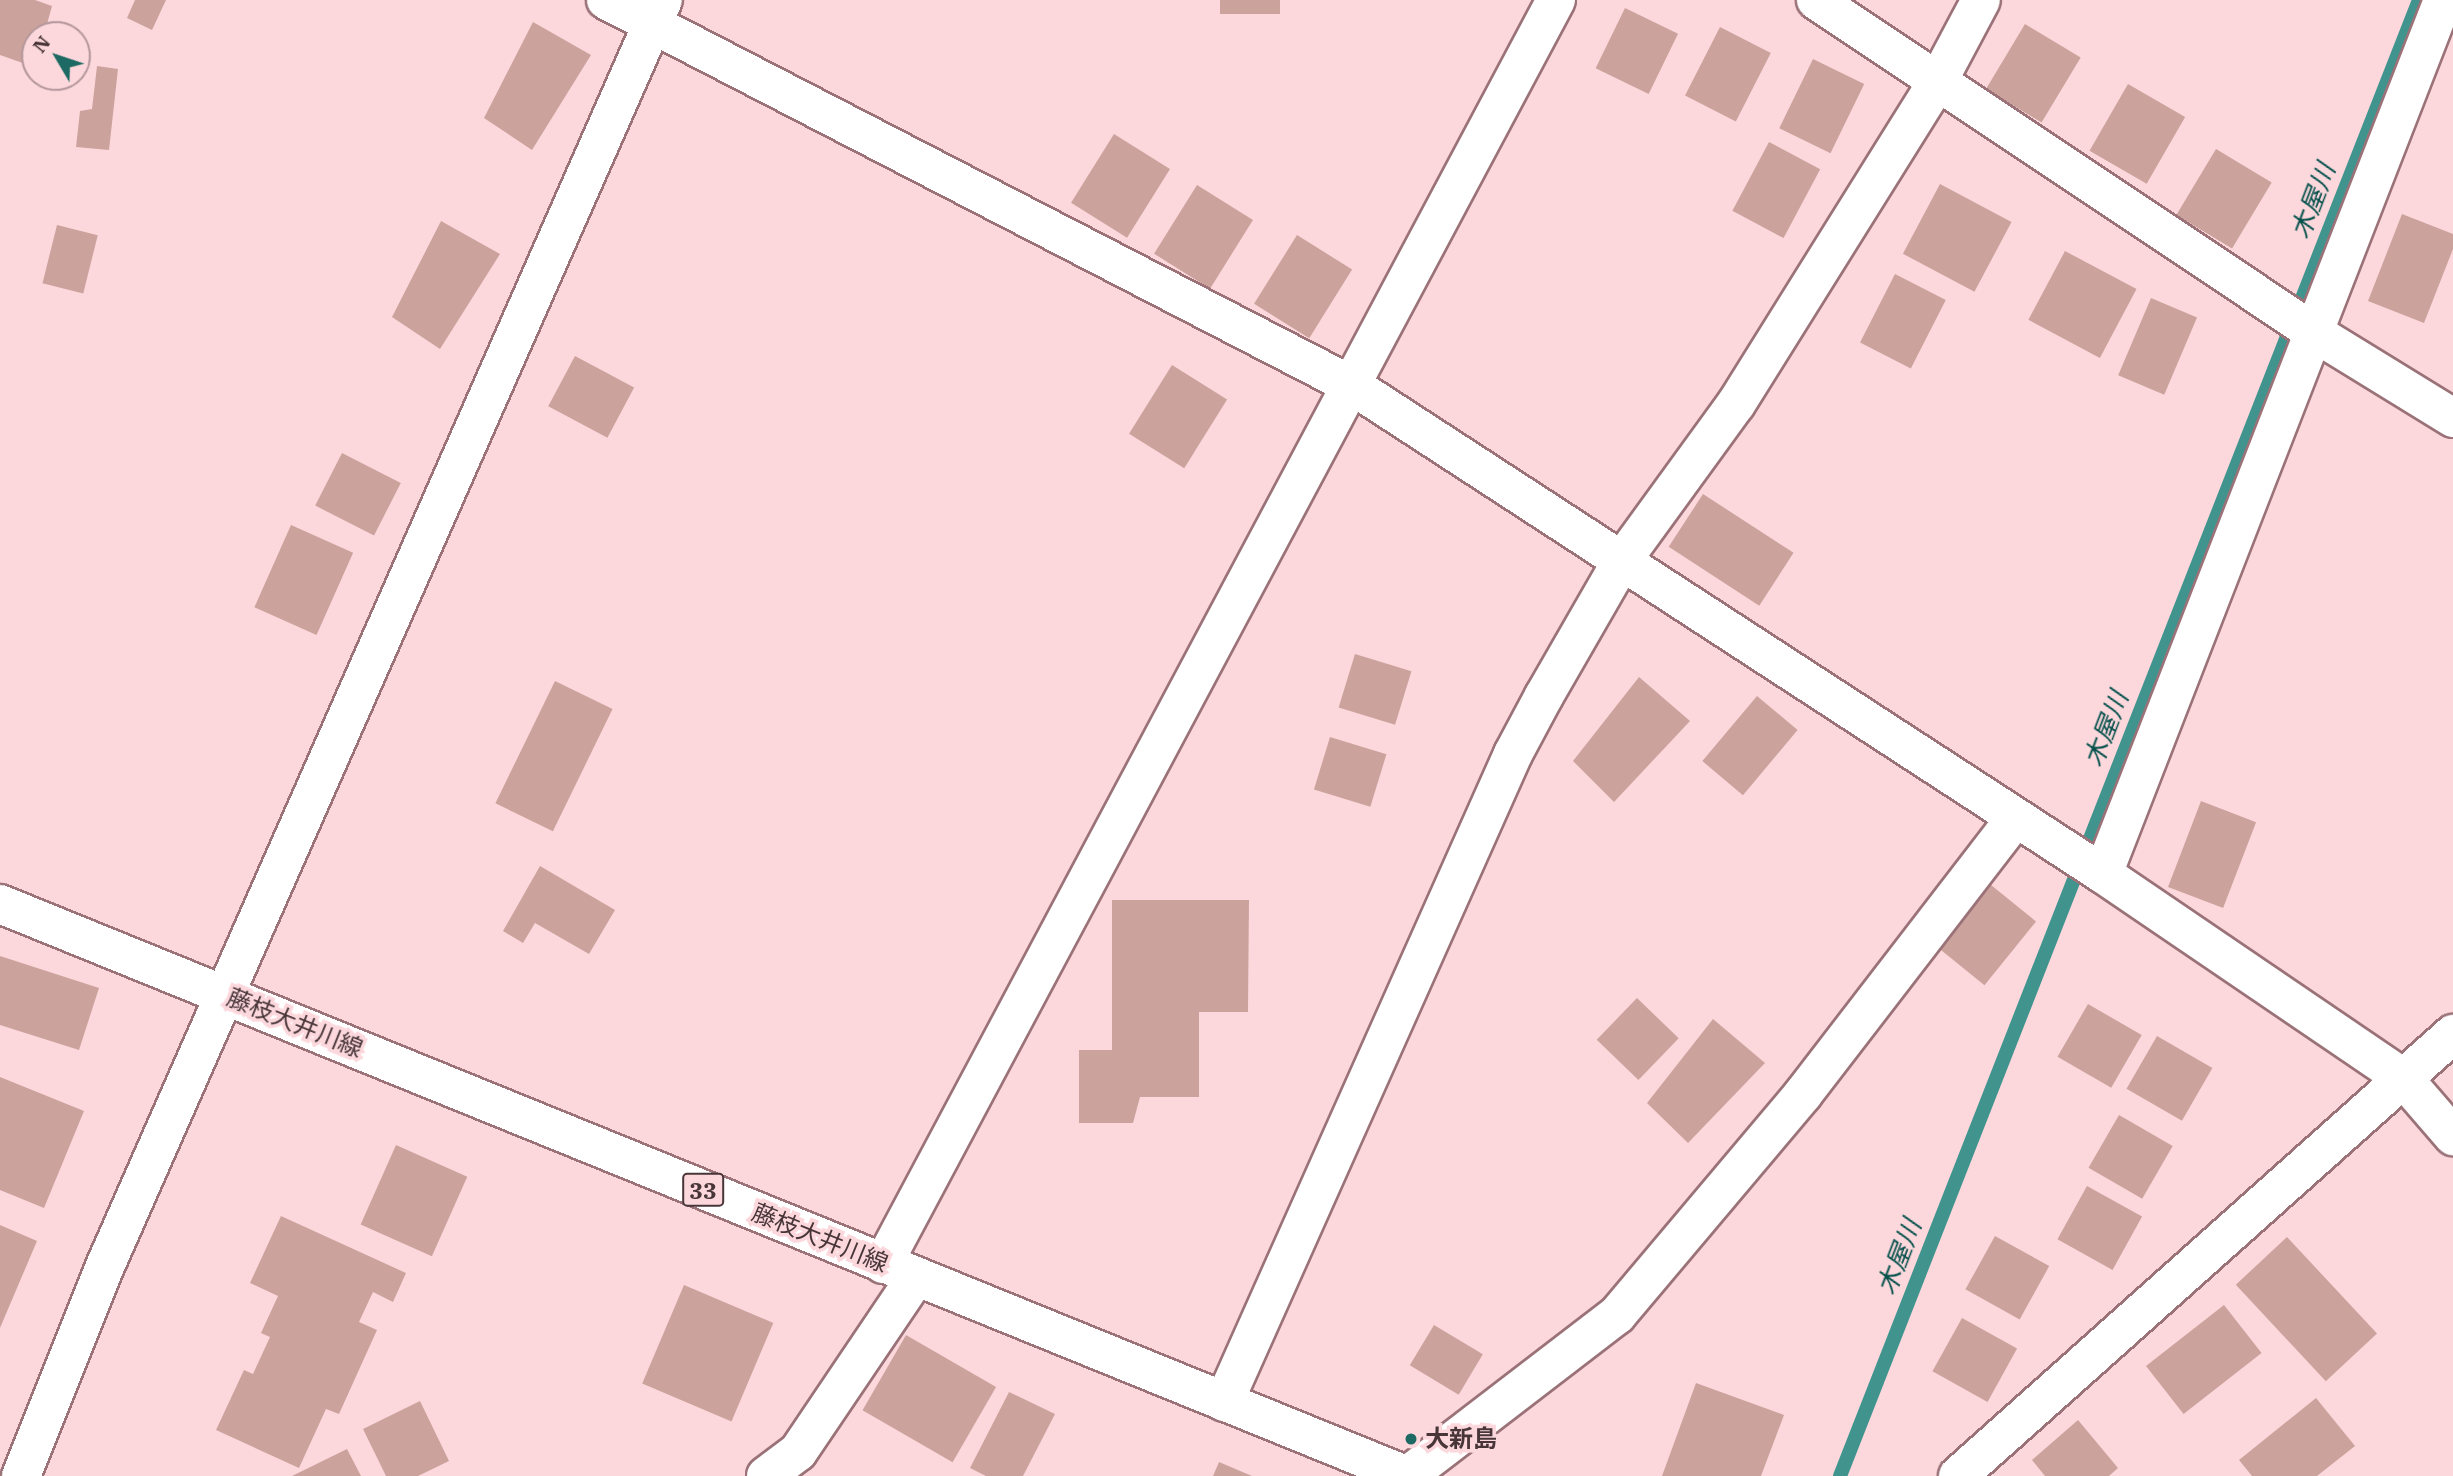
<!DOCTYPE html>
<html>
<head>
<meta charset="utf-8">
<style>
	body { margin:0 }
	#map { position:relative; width:2453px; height:1476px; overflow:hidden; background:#fcd8dd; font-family:"IBM Plex Serif","Noto Sans JP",serif }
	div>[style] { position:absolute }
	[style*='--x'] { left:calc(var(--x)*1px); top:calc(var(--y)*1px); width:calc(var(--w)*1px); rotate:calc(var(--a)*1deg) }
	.stream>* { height:14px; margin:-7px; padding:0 7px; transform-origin:7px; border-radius:7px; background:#41948e }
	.building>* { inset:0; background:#cca29c; transform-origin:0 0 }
	.roads { filter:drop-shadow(2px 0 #9a7278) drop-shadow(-2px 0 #9a7278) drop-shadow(0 2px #9a7278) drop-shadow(0 -2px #9a7278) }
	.street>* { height:38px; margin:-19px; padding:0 19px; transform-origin:19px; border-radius:19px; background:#fff }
	.secondary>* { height:38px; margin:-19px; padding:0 19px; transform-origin:19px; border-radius:19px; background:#fff }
	.primary>* { height:38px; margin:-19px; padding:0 19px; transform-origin:19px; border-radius:19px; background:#fff }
	.dots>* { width:19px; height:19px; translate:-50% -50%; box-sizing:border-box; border:4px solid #fcd8dd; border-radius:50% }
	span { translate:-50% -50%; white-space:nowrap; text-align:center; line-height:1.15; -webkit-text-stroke:7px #fcd8dd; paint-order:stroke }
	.shield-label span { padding:2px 5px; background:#fcd8dd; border:2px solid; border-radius:5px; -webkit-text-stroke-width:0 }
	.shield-label { font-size:23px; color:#473538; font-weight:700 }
	.street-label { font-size:24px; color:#473538 }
	.poi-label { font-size:24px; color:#473538; font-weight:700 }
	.left { translate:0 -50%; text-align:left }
	.water-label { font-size:26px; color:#06514c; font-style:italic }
	.north { position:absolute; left:21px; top:21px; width:70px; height:70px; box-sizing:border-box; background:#fcd8dd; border:2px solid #b4979b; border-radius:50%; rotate:309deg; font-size:19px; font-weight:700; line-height:28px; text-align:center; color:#473538 }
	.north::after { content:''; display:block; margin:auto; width:24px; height:32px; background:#1d6963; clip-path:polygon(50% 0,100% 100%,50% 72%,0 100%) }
</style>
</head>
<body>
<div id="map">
	<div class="stream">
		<i style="--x:1840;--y:1476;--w:1586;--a:-68.58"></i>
	</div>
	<div class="building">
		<i style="clip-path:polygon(0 0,35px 0,52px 6px,44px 35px,35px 35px,34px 67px,0 55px)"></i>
		<i style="clip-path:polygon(135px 0,166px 0,152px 30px,127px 18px)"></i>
		<i style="left:1220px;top:0;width:60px;height:14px"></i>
		<i style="left:1625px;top:8px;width:59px;height:67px;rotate:26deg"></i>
		<i style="clip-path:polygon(533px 22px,591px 55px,532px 150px,484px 118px)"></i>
		<i style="left:2025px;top:24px;width:65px;height:76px;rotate:31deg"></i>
		<i style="left:1720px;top:27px;width:57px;height:77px;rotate:27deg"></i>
		<i style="left:1813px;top:59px;width:57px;height:77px;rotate:26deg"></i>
		<i style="clip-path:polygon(97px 66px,118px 69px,109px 150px,76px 147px,80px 111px,92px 109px)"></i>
		<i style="left:2128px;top:84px;width:66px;height:77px;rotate:30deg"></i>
		<i style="left:1114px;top:134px;width:66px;height:81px;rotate:32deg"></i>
		<i style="left:1769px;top:142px;width:58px;height:78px;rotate:28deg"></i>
		<i style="left:2216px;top:149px;width:65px;height:77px;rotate:31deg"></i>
		<i style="left:1940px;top:184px;width:81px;height:79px;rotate:28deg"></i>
		<i style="left:1197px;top:185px;width:66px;height:81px;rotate:32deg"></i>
		<i style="clip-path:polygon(2402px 214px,2453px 234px,2453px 249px,2424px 323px,2368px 301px)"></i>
		<i style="clip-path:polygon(441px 221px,500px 254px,440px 349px,392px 317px)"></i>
		<i style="left:57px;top:225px;width:42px;height:60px;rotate:14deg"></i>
		<i style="left:1297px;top:235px;width:65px;height:81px;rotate:32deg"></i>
		<i style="left:2065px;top:251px;width:81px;height:78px;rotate:28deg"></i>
		<i style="left:1895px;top:274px;width:57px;height:77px;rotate:27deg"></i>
		<i style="left:2151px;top:298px;width:50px;height:84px;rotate:23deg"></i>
		<i style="left:575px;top:356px;width:67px;height:57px;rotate:28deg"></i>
		<i style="left:1172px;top:365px;width:65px;height:81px;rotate:32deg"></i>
		<i style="left:342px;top:453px;width:66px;height:59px;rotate:27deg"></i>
		<i style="left:1703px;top:494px;width:108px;height:63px;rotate:33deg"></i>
		<i style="left:291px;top:525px;width:68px;height:90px;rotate:24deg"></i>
		<i style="left:1355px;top:654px;width:59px;height:56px;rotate:17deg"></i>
		<i style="clip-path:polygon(1639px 677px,1690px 721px,1614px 802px,1573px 761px)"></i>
		<i style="left:555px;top:681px;width:64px;height:136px;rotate:26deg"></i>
		<i style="left:1757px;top:696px;width:53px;height:85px;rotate:40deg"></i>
		<i style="left:1330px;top:737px;width:59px;height:55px;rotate:17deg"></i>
		<i style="left:2201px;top:801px;width:59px;height:92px;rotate:21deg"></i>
		<i style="clip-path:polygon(540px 866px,615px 910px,589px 954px,535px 923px,523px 943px,503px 931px)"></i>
		<i style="left:1991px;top:885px;width:58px;height:82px;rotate:39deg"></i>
		<i style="clip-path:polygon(1112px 900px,1249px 900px,1248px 1012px,1199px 1012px,1199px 1097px,1140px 1097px,1133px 1123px,1079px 1123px,1079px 1050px,1112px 1050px)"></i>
		<i style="clip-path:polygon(0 956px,99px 988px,79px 1050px,0 1025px)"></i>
		<i style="left:1637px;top:998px;width:58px;height:58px;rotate:44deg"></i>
		<i style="left:2088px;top:1004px;width:62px;height:61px;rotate:30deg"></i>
		<i style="clip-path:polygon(1713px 1019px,1765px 1063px,1688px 1143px,1647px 1103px)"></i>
		<i style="left:2157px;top:1036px;width:64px;height:61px;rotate:30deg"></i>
		<i style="clip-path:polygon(0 1077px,84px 1111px,44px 1208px,0 1190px)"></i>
		<i style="left:2119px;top:1115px;width:62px;height:61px;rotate:30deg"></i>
		<i style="left:396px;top:1145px;width:78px;height:87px;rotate:24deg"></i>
		<i style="left:2087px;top:1186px;width:63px;height:61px;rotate:29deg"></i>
		<i style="clip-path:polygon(281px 1216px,406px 1273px,393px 1302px,373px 1292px,359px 1322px,377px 1330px,339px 1414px,326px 1409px,299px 1468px,216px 1430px,244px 1370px,253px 1374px,270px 1337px,261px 1333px,278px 1296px,250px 1283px)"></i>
		<i style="clip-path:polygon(0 1225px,37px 1241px,0 1328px)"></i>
		<i style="left:1995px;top:1236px;width:62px;height:61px;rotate:29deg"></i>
		<i style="left:2287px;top:1237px;width:132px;height:70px;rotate:47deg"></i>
		<i style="left:684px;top:1285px;width:97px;height:107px;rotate:23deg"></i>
		<i style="left:2224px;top:1305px;width:61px;height:99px;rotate:52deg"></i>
		<i style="left:1962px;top:1318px;width:63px;height:61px;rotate:29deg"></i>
		<i style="left:1434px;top:1325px;width:57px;height:47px;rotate:31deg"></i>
		<i style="left:906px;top:1335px;width:104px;height:87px;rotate:30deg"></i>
		<i style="clip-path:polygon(1696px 1383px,1784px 1415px,1761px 1476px,1662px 1476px)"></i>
		<i style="clip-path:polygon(1009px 1392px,1055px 1414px,1023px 1476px,986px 1476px,970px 1468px)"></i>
		<i style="clip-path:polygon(2316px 1398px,2355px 1446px,2317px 1476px,2252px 1476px,2239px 1460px)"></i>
		<i style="clip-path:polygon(420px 1401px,449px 1461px,418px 1476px,386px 1476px,363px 1429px)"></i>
		<i style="clip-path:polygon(2078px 1420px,2118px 1468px,2109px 1476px,2045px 1476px,2032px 1460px)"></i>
		<i style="clip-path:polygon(347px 1449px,361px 1476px,292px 1476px)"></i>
		<i style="clip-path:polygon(1219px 1462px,1252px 1476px,1213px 1476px)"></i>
	</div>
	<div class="roads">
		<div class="street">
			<i style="--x:606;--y:0;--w:841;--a:27.33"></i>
			<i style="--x:1353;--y:386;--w:895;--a:33.05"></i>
			<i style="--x:2103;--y:874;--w:363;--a:34.2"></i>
			<i style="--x:2403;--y:1078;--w:77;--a:49.2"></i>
			<i style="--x:1816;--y:0;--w:600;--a:33.72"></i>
			<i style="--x:2315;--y:333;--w:162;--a:31.6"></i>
			<i style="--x:2103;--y:874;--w:938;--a:-68.74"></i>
			<i style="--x:883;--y:1264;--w:1432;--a:-61.97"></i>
			<i style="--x:1224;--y:1402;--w:710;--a:-65.96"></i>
			<i style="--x:1513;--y:754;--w:66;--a:-61.9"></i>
			<i style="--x:1544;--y:696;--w:155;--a:-60.1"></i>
			<i style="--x:1621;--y:562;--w:195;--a:-54"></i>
			<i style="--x:1736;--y:404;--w:383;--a:-58"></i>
			<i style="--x:1939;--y:79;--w:89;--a:-62"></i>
			<i style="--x:766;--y:1476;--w:40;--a:-37"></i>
			<i style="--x:798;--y:1452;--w:211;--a:-56"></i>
			<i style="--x:1407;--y:1476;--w:265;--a:-37.5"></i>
			<i style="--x:1617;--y:1315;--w:289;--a:-49.9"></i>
			<i style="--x:1803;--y:1094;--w:344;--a:-52.4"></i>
			<i style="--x:1958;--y:1476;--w:664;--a:-41.76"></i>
		</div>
		<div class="secondary">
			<i style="--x:21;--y:1476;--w:228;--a:-68.2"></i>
			<i style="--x:106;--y:1264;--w:1381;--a:-66.22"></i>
		</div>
		<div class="primary">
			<i style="--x:0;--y:904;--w:1520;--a:22.11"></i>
		</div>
	</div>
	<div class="dots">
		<i style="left:1411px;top:1439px;background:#1d6963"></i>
	</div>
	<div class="shield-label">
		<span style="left:703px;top:1190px">33</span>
	</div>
	<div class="street-label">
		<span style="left:295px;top:1023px;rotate:22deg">藤枝大井川線</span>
		<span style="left:820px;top:1238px;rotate:22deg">藤枝大井川線</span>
	</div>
	<div class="poi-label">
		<span class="left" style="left:1425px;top:1439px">大新島</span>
	</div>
	<div class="water-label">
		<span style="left:2313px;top:201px;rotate:-69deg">木屋川</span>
		<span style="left:2106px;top:729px;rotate:-69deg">木屋川</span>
		<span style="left:1899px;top:1257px;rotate:-69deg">木屋川</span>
	</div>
	<div class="north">N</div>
</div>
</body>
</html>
